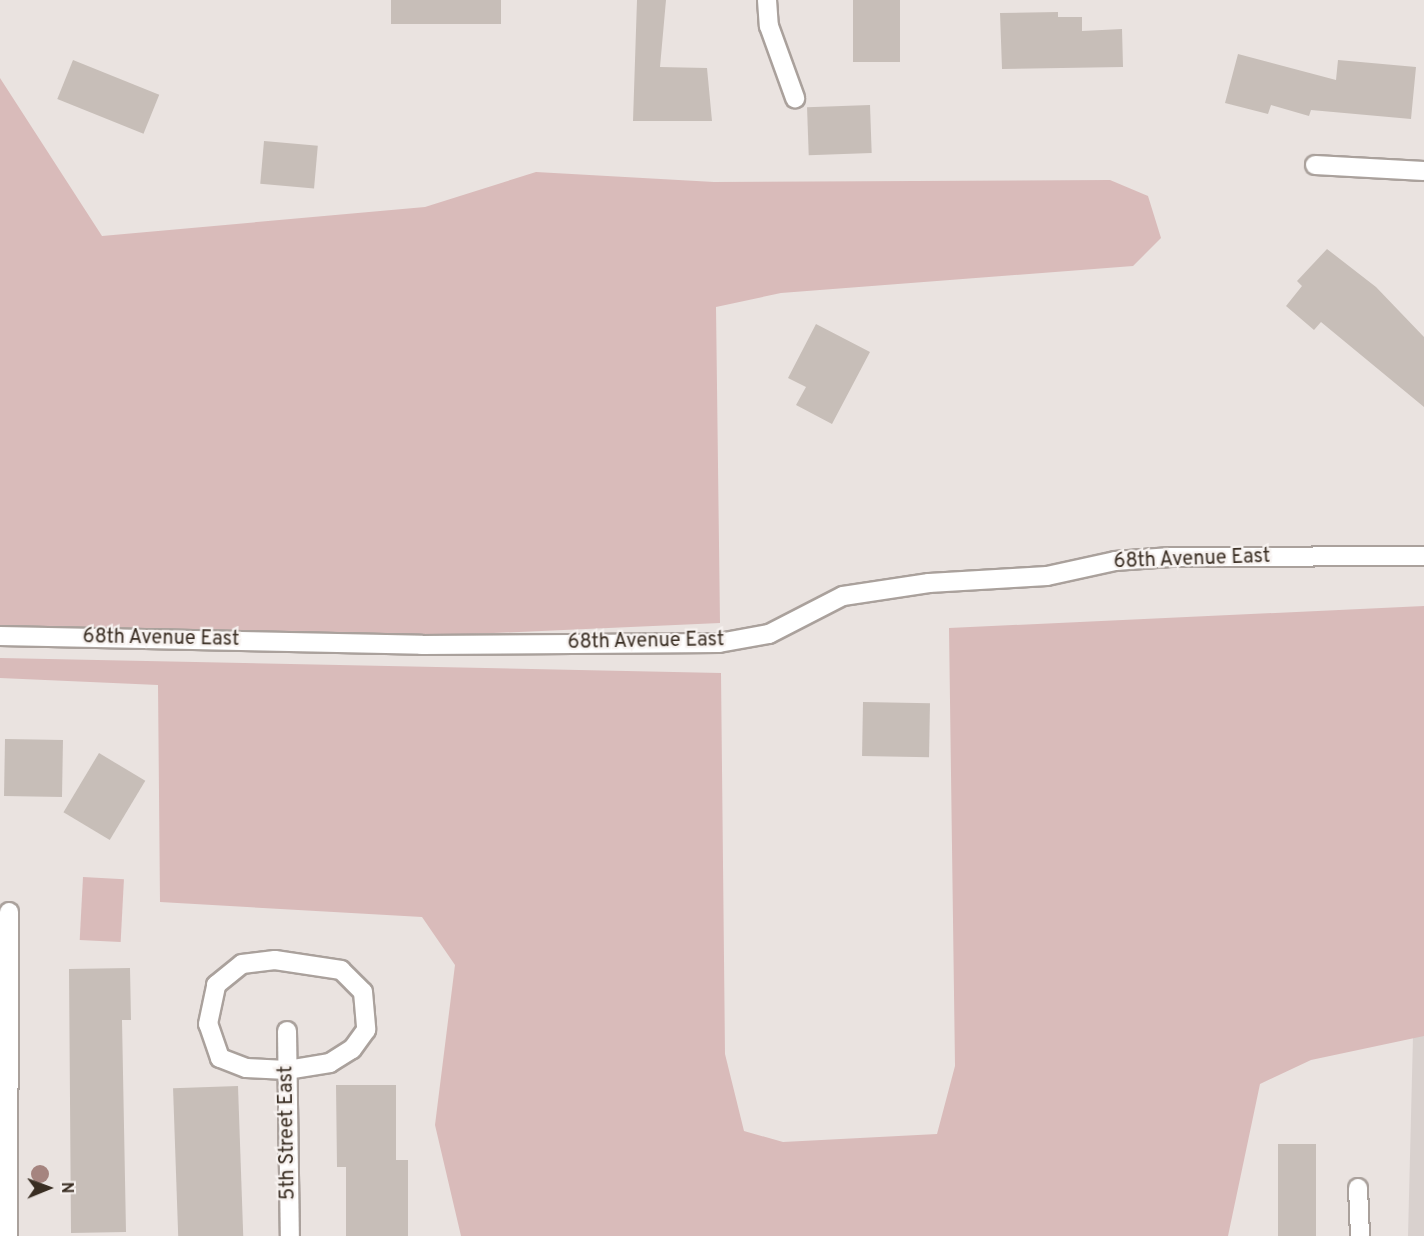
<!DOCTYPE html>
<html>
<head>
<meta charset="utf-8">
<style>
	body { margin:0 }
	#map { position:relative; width:1424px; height:1236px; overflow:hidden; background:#eae3e0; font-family:Overpass,sans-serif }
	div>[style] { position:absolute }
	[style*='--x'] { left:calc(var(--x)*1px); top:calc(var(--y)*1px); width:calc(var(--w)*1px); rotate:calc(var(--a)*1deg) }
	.built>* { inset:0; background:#d9d1ce }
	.green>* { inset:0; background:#d9bbba; transform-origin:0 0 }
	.building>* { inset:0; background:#c7beb8; transform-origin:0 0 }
	.roads { filter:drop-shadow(2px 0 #aaa19c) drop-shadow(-2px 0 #aaa19c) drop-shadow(0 2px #aaa19c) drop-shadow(0 -2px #aaa19c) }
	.minor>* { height:18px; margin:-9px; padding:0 9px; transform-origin:9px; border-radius:9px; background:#fff }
	.trees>* { width:18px; height:18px; margin:-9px; border-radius:50%; background:#a5847f }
	span { translate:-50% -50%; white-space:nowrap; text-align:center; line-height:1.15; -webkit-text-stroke:4.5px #f7f2f0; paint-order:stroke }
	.street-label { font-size:20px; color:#392d22 }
	.north { position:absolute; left:18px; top:1158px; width:60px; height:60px; -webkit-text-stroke:4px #f7f2f0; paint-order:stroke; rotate:89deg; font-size:16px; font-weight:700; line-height:24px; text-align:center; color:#392d22 }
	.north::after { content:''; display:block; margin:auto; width:21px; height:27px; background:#392d22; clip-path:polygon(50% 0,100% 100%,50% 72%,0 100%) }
</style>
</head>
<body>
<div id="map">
	<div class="built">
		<i style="clip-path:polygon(1413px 1036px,1424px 1036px,1424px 1236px,1408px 1236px)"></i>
	</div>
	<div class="green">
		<i style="clip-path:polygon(0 78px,102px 236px,425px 207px,536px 172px,714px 182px,1110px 180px,1148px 196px,1161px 238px,1133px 266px,781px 293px,716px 307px,720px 623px,427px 636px,0 625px)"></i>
		<i style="clip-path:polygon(1424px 606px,1424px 1036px,1311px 1060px,1260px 1084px,1228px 1236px,461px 1236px,435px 1125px,455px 965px,422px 917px,160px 902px,158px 685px,0 678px,0 658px,721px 673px,725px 1054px,744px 1131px,783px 1142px,937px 1134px,955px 1066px,949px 628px)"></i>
		<i style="left:83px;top:877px;width:41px;height:63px;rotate:3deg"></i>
	</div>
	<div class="building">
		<i style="left:391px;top:0;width:110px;height:24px"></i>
		<i style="clip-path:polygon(637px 0,666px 0,660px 67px,707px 68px,712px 121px,633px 121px)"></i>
		<i style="left:853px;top:0;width:47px;height:62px"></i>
		<i style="clip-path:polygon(1058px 12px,1058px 17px,1082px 17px,1082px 31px,1122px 29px,1123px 67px,1002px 69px,1000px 13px)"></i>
		<i style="clip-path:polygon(1238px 54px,1336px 80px,1338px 60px,1416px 67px,1411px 119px,1311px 110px,1309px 116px,1271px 105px,1268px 114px,1225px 103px)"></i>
		<i style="left:73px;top:60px;width:93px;height:42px;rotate:22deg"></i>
		<i style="left:870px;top:105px;width:48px;height:63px;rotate:88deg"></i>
		<i style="left:264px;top:141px;width:54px;height:43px;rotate:5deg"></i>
		<i style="clip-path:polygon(1327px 249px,1376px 287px,1424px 337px,1424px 407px,1321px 322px,1314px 330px,1286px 306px,1302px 286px,1297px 281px)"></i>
		<i style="clip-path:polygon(816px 324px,870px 352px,832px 424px,796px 405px,806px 387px,788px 378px)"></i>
		<i style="left:863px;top:702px;width:67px;height:54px;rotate:1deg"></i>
		<i style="left:5px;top:739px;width:58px;height:57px;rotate:1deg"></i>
		<i style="left:99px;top:753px;width:54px;height:69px;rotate:31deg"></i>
		<i style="clip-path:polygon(130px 968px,131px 1020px,122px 1020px,126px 1232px,71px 1233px,69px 969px)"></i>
		<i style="clip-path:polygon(336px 1085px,396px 1085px,396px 1160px,408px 1160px,408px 1236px,346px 1236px,346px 1167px,337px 1167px)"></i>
		<i style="left:238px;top:1086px;width:150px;height:65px;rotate:88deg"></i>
		<i style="left:1278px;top:1144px;width:38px;height:92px"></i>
	</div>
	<div class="roads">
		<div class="minor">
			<i style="--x:767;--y:0;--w:26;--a:86"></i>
			<i style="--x:769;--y:26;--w:77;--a:70.1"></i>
			<i style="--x:1315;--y:165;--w:109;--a:3.2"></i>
			<i style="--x:0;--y:636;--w:422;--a:1.2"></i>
			<i style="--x:422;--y:645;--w:297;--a:-0.4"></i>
			<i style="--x:719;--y:643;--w:51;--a:-10.2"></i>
			<i style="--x:769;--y:634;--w:83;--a:-27.2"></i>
			<i style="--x:843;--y:596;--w:87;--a:-8.6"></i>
			<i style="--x:929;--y:583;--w:118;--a:-3.4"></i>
			<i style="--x:1047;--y:576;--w:70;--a:-12.4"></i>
			<i style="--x:1115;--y:561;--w:56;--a:-4.1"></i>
			<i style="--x:1171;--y:557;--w:253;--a:-0.2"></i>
			<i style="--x:275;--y:960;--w:67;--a:8.6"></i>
			<i style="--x:341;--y:970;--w:31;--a:45"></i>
			<i style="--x:363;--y:992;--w:38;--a:85"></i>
			<i style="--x:366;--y:1030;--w:24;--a:126"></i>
			<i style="--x:352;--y:1049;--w:26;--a:148"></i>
			<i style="--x:330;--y:1063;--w:44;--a:170.8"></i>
			<i style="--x:287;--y:1070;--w:41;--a:-177.2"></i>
			<i style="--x:246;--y:1068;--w:28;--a:-159"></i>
			<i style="--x:220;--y:1058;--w:36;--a:-109"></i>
			<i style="--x:208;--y:1024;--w:40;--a:-78"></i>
			<i style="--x:216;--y:985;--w:33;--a:-39"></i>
			<i style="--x:242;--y:964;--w:33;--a:-7"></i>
			<i style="--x:287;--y:1031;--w:205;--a:89.2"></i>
			<i style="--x:1358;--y:1188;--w:48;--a:87.6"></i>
			<i style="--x:8;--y:1236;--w:324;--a:-89.8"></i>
		</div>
	</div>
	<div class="trees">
		<i style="left:40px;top:1174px"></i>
	</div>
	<div class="street-label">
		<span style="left:1192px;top:560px;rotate:-2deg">68th Avenue East</span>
		<span style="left:161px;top:639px;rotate:1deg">68th Avenue East</span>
		<span style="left:646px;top:642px;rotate:-1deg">68th Avenue East</span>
		<span style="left:288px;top:1133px;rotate:-91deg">5th Street East</span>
	</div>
	<div class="north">N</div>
</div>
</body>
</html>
